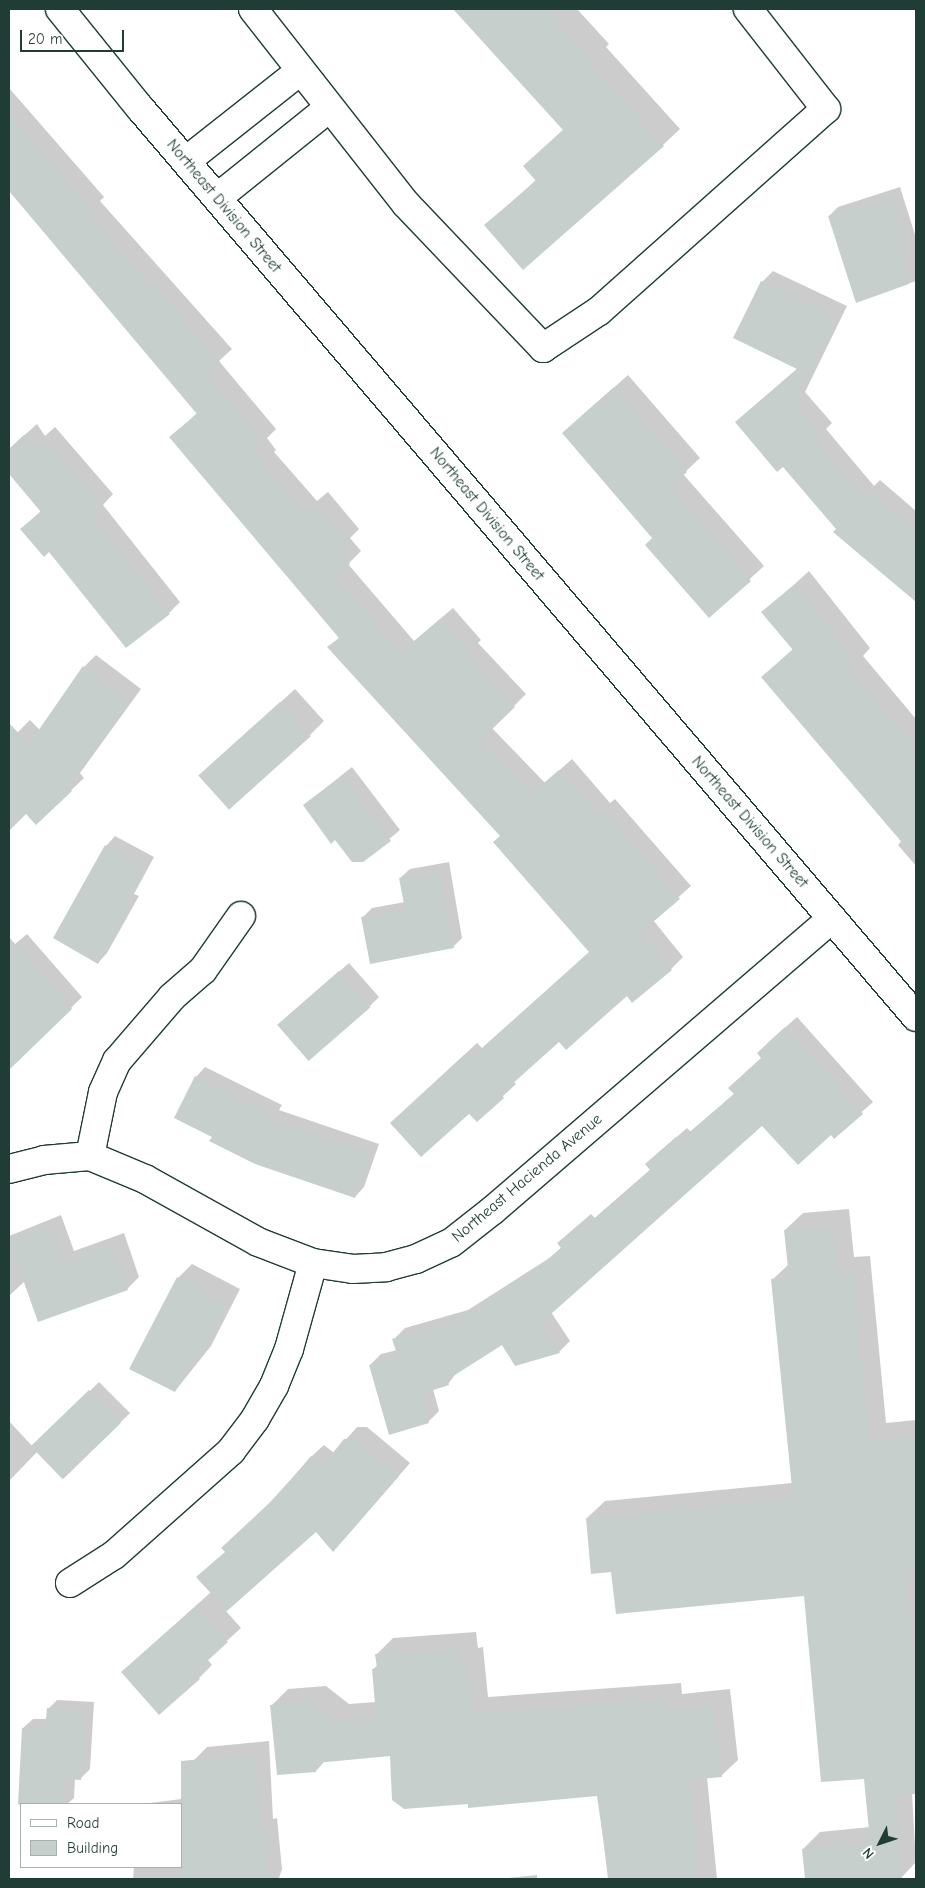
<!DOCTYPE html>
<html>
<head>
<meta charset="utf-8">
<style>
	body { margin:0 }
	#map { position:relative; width:925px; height:1888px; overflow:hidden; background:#fff; font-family:"Comic Neue",sans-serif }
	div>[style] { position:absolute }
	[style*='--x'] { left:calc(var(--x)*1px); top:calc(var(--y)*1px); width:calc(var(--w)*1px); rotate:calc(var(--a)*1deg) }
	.shadow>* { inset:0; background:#0003 }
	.building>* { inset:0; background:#c7cfcc; transform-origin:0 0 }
	.roads { filter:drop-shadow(1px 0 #1f3d34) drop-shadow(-1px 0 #1f3d34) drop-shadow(0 1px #1f3d34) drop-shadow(0 -1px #1f3d34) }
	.minor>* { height:28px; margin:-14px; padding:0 14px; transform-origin:14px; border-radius:14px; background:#fff }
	span { translate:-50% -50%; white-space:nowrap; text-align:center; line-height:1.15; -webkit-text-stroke:4px #fff; paint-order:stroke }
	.street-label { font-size:16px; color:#1f3d34 }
	.frame { position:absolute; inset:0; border:10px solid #1f3d34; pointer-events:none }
	.legend { position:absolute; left:20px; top:1803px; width:162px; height:65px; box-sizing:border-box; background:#fff; border:1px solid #a5b1ae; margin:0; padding:6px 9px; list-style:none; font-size:15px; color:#1f3d34 }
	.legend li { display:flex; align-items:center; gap:10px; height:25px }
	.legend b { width:25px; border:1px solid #a5b1ae }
	.north { position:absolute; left:855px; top:1818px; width:50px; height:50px; -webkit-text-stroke:4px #fff; paint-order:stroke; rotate:229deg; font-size:14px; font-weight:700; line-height:20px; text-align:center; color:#1f3d34 }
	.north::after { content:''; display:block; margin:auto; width:18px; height:22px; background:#1f3d34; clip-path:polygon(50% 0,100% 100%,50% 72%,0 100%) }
	.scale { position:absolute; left:20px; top:30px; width:104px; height:22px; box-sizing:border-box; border:2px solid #1f3d34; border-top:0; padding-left:6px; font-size:15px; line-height:18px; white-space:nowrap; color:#1f3d34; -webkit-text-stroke:4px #fff; paint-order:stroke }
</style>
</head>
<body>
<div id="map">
	<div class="shadow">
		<i style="clip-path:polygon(455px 9px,577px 9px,609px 44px,606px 47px,680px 129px,663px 145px,486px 225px,536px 180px,524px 166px,564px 129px)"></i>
		<i style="clip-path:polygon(9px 88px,104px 197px,100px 201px,232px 349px,219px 361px,276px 429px,267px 438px,276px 450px,274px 452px,317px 501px,328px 492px,359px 529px,350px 538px,361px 551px,348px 564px,414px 641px,453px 608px,481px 640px,478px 643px,526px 694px,492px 728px,545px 783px,572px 759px,610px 803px,615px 799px,691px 886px,653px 920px,683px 957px,671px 969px,627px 994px,559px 1040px,513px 1081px,516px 1084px,477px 1120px,469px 1112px,404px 1111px,477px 1043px,482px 1048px,591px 951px,501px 836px,329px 647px,340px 637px,171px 437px,197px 413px,9px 189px)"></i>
		<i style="clip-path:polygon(900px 187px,916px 238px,916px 281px,857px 301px,829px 216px,838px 207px)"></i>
		<i style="clip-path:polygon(773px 271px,847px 306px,805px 392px,832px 423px,826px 429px,874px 486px,880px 480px,916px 511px,916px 601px,835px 532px,837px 529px,783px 465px,736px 422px,798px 368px,762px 282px)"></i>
		<i style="clip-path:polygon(628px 375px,700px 458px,683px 474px,764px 566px,709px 616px,654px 538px,563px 433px)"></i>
		<i style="clip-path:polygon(37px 424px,45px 436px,55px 427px,113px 494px,103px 505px,180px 602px,169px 613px,50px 550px,21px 529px,42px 510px,9px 472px,9px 449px)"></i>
		<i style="clip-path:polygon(809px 571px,870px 648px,863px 656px,916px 719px,916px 866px,898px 845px,902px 840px,762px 677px,794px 648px,763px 613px)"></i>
		<i style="clip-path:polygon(96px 655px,141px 689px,80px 773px,84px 778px,37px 823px,26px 812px,9px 828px,9px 741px,30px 720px,40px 730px,84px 667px)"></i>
		<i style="clip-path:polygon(295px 689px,324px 721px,310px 735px,199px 776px)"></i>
		<i style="clip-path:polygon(352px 767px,400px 830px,363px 861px,304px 805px)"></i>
		<i style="clip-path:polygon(115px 836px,154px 857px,134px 894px,139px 896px,107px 953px,98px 963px,106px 846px)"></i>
		<i style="clip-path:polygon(449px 862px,462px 938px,453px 947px,363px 917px,372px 908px,405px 902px,400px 878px,410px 869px)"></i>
		<i style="clip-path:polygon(27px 934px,82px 997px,19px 1060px,12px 1051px,9px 1054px,9px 949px)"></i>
		<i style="clip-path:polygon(349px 963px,379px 997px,369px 1007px,288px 1016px)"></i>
		<i style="clip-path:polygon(797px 1017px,873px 1102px,834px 1137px,831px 1134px,762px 1124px,551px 1312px,570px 1341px,559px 1352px,502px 1343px,458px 1371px,448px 1384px,433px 1389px,439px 1411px,428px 1422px,370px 1365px,381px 1354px,397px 1350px,394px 1339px,405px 1328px,468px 1310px,551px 1257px,562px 1247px,559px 1243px,570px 1232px,591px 1214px,595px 1218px,651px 1169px,657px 1154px,687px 1128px,691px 1132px,735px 1093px,763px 1058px,769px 1042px)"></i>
		<i style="clip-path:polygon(205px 1067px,282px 1105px,279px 1110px,379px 1144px,364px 1187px,355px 1197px,213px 1137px,196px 1077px)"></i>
		<i style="clip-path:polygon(849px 1209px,854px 1257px,870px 1256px,886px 1423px,916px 1420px,916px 1793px,912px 1793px,916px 1862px,901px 1878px,806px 1879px,803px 1849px,820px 1832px,870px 1827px,865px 1777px,805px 1595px,612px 1570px,587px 1518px,605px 1501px,792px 1483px,772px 1280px,789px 1264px,785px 1230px,803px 1213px)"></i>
		<i style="clip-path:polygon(61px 1215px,74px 1251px,124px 1233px,139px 1277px,127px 1289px,25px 1281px,9px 1296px,9px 1236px)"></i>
		<i style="clip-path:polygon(192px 1264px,240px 1289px,211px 1346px,175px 1391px,178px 1278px)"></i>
		<i style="clip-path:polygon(99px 1382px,130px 1413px,64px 1478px,38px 1451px,9px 1481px,9px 1421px,33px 1447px)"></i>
		<i style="clip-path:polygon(357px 1427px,367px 1427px,410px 1463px,345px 1538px,333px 1550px,316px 1530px,226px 1611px,241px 1628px,207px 1659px,212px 1665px,199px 1678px,122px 1672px,211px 1592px,226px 1551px,312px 1456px,324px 1445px,334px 1453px)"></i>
		<i style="clip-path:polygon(476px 1632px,478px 1648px,483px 1647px,488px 1697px,681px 1683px,682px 1694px,730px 1689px,738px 1760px,721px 1776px,707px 1777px,717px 1879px,608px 1879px,598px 1795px,469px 1803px,391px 1754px,325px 1761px,316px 1771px,271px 1706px,288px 1689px,326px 1686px,349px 1704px,376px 1702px,373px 1669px,378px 1665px,377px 1654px,393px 1638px)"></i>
		<i style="clip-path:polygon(57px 1700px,94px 1702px,90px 1769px,80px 1779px,75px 1778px,74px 1798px,67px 1804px,19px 1805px,23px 1728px,33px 1719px,47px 1719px,48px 1709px)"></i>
		<i style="clip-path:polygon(269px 1741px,273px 1819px,277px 1818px,282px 1869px,279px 1878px,133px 1879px,134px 1867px,181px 1867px,181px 1804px,142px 1804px,197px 1797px,193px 1761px,207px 1747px)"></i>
		<i style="clip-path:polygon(537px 1875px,537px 1879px,497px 1879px)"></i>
	</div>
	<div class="building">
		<i style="clip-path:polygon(453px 9px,546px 9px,594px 61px,590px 65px,664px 146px,523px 270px,484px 225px,536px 181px,523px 166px,563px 130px)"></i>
		<i style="clip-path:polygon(9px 115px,92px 210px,88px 214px,149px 285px,152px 282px,220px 362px,207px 373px,264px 442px,254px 450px,265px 463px,263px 465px,304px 513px,315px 503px,348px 542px,339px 551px,350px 564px,335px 576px,401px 653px,440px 619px,470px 653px,467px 656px,515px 707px,480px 741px,531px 794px,559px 770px,597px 814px,602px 810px,680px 899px,640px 933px,672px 970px,632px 1003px,627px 996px,566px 1050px,559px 1042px,501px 1094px,504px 1098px,477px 1122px,469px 1114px,421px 1157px,390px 1123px,464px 1055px,469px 1060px,589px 952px,493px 842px,500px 836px,327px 647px,339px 638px,169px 437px,197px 414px,9px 191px)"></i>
		<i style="clip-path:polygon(891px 196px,908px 250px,899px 253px,909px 284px,856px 303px,828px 216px)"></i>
		<i style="clip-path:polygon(761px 281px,836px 318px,795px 403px,821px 435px,815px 440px,863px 497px,868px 490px,916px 531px,916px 602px,833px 532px,836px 529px,783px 467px,777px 472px,735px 422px,797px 369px,733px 338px)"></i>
		<i style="clip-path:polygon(614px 387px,687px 472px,670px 487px,751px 581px,709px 618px,645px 545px,652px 538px,562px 433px)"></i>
		<i style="clip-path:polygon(24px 435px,33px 446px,43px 438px,103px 507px,91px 516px,170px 614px,126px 648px,49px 552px,44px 557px,20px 529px,41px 512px,9px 474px,9px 449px)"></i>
		<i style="clip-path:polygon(795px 584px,857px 663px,849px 670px,916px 749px,916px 859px,761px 677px,793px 650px,761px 612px)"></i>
		<i style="clip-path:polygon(83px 666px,129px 703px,68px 787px,72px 791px,36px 825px,26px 814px,9px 831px,9px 723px,29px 744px)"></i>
		<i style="left:280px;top:702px;width:46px;height:110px;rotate:48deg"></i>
		<i style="clip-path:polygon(342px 776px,391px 841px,363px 862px,352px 862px,335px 840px,331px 844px,303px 805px)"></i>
		<i style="clip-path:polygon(105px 845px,145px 867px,125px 903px,130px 906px,98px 964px,53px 938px)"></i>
		<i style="clip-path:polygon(439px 871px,454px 948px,370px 964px,361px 917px,405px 909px,399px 878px)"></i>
		<i style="clip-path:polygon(9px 937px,72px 1009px,9px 1070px)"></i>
		<i style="left:339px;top:971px;width:48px;height:82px;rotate:49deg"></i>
		<i style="clip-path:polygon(785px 1027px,863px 1114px,834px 1139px,831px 1135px,798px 1165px,762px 1126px,541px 1323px,560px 1353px,515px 1366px,502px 1345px,447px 1380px,449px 1385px,421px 1394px,429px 1423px,389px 1435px,369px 1365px,398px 1357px,392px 1339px,456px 1321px,538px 1268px,561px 1248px,557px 1243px,580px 1224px,583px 1228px,650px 1170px,645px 1164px,676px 1137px,679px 1141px,734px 1094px,728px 1088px,761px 1058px,757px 1053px)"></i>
		<i style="clip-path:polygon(195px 1076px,273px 1115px,271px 1120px,370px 1153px,355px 1198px,255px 1164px,209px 1141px,212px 1137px,174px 1118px)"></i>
		<i style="clip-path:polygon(832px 1225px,837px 1274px,853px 1273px,869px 1440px,916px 1435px,916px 1570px,906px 1571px,916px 1687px,916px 1794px,893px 1796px,902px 1879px,805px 1879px,802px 1849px,870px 1842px,864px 1779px,821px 1782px,804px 1596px,616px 1614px,611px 1572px,591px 1574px,586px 1518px,793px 1498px,771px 1279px,789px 1277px,784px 1230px)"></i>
		<i style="clip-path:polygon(49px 1226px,62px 1262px,112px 1244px,128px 1290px,38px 1322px,9px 1240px)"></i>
		<i style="clip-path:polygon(177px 1277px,227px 1303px,197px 1361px,193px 1359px,175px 1392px,129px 1369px)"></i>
		<i style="left:89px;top:1390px;width:46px;height:81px;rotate:46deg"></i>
		<i style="clip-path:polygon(344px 1439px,355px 1439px,399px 1476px,333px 1552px,316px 1532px,227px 1611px,196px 1577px,225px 1552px,221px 1548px,279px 1494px,311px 1456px,323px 1465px)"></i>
		<i style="clip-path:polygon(196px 1606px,228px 1642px,194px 1673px,200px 1679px,159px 1715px,121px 1672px)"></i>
		<i style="clip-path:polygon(460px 1648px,462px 1664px,467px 1663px,472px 1713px,665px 1699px,666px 1709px,714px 1705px,722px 1777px,689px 1780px,697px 1854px,693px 1854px,695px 1879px,609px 1879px,597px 1796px,468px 1808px,468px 1804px,404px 1809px,392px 1800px,390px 1756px,316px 1763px,316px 1772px,277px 1775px,270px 1705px,309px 1702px,332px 1720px,376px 1716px,372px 1669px,377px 1668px,375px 1654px)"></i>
		<i style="clip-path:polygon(47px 1708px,85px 1711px,81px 1780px,66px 1779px,65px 1804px,18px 1804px,22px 1728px,45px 1729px)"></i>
		<i style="clip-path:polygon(256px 1754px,260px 1832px,264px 1831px,269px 1879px,181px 1879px,181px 1761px)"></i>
	</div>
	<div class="roads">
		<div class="minor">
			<i style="--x:60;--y:9;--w:127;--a:51.1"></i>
			<i style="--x:140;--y:108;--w:1195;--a:49.51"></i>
			<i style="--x:253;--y:9;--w:248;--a:51.9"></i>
			<i style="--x:406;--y:204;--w:199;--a:46.4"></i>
			<i style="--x:543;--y:348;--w:67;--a:-33.5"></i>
			<i style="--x:599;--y:311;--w:304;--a:-41.7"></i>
			<i style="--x:826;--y:109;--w:127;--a:-128"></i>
			<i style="--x:186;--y:161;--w:145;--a:-38.3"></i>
			<i style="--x:217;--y:198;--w:144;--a:-38.8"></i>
			<i style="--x:90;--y:1156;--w:65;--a:-78.5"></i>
			<i style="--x:103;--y:1092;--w:34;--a:-66"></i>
			<i style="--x:117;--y:1061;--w:84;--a:-49.3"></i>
			<i style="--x:172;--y:997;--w:41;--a:-41.1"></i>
			<i style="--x:203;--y:970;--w:66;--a:-54.9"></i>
			<i style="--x:9;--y:1169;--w:36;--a:-14"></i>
			<i style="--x:44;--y:1160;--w:46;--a:-5"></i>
			<i style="--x:90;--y:1156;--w:60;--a:22.7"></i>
			<i style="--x:145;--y:1179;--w:129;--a:29.1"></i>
			<i style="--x:258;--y:1242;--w:59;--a:20.9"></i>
			<i style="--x:313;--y:1263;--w:40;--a:8.5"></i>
			<i style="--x:353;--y:1269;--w:33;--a:-3"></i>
			<i style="--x:386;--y:1267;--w:31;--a:-15"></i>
			<i style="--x:416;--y:1259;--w:38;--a:-25"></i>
			<i style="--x:451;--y:1243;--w:53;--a:-38.2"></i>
			<i style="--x:493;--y:1210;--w:447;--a:-40.7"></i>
			<i style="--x:70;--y:1583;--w:52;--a:-32.5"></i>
			<i style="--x:114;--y:1555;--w:157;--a:-41.6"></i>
			<i style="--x:231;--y:1451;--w:40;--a:-53"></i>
			<i style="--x:255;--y:1419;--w:38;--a:-60"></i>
			<i style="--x:274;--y:1386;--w:40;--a:-68"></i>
			<i style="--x:289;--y:1349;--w:89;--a:-74.4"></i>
		</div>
	</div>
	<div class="street-label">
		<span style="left:224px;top:206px;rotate:50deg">Northeast Division Street</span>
		<span style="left:487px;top:514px;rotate:50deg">Northeast Division Street</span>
		<span style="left:750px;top:822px;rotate:49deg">Northeast Division Street</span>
		<span style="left:527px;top:1178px;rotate:-40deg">Northeast Hacienda Avenue</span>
	</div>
	<div class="frame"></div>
	<ul class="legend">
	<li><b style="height:6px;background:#fff"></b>Road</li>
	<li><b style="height:14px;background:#c7cfcc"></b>Building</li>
	</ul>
	<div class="north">N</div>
	<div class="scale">20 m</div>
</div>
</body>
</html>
